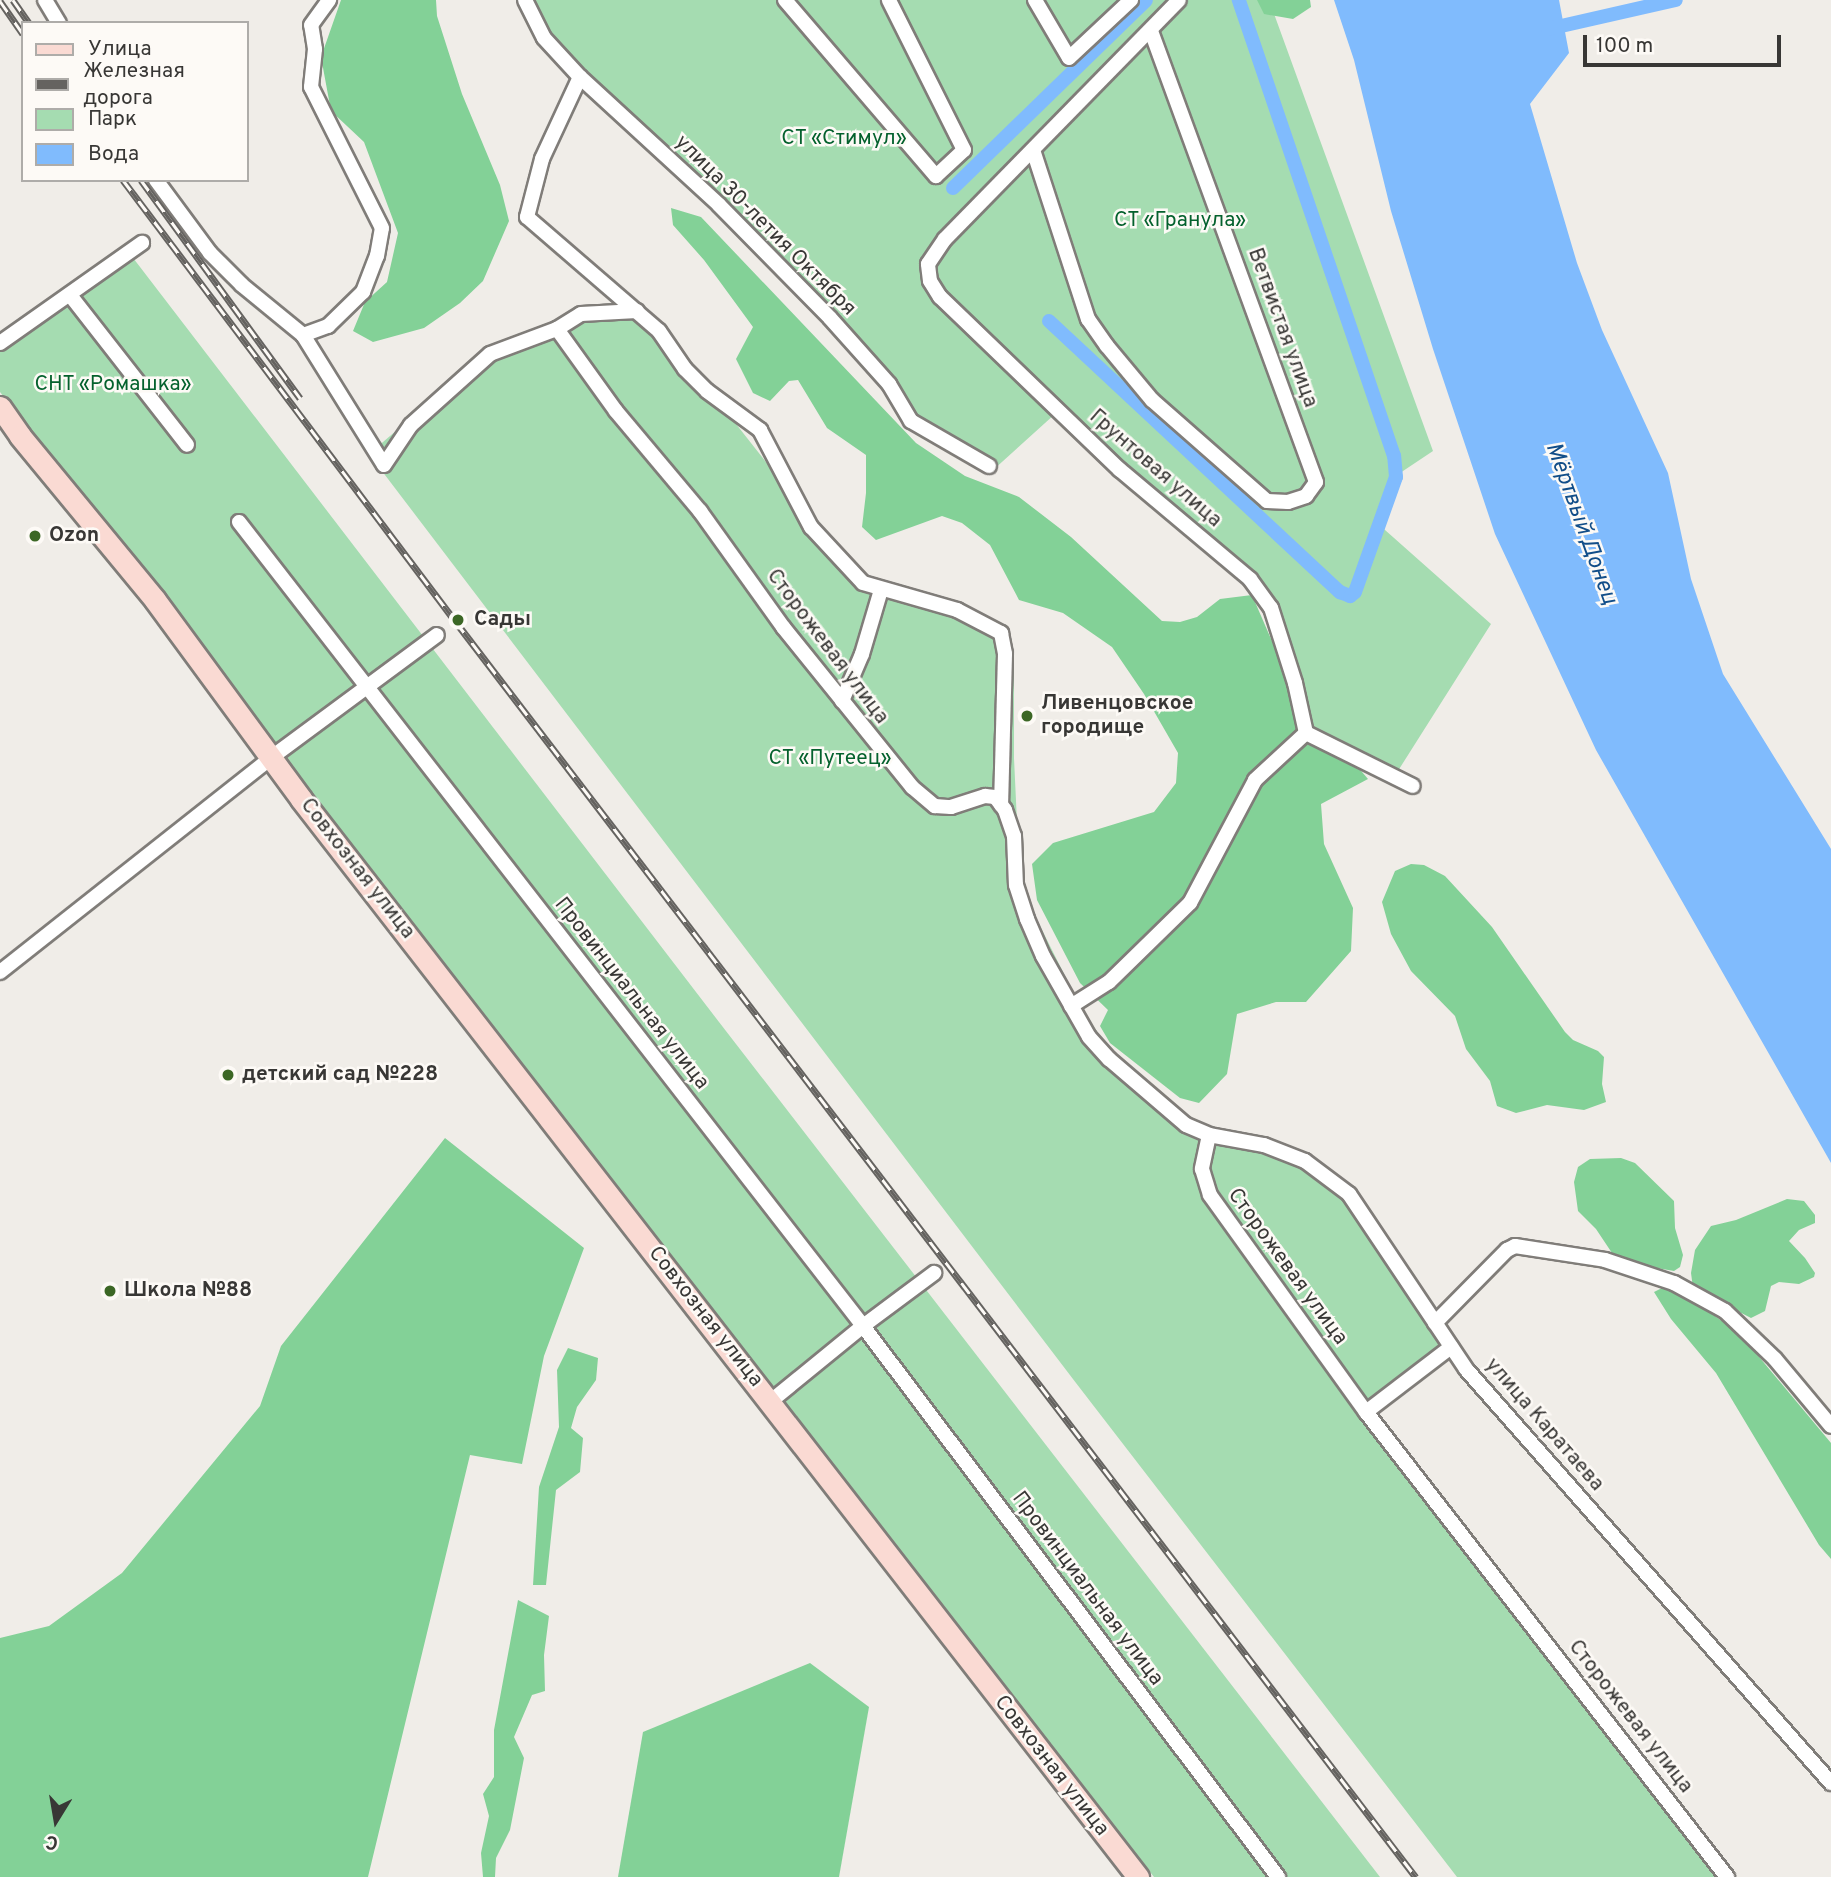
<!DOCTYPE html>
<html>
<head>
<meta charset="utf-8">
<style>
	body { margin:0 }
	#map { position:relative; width:1831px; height:1877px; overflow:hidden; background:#f0ede8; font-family:Overpass,sans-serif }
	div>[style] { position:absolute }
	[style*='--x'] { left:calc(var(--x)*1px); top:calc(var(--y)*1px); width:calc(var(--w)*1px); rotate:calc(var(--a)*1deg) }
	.green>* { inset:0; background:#a5dcb1 }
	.forest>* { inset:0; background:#83d197 }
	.water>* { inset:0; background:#80bbfd }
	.canal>* { height:14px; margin:-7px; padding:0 7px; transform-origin:7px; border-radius:7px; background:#80bbfd }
	.roads { filter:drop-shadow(2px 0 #807d79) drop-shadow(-2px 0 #807d79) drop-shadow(0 2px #807d79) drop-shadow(0 -2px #807d79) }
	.street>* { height:14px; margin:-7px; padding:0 7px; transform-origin:7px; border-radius:7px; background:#fff }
	.secondary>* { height:21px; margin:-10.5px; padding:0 10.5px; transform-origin:10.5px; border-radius:10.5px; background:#fadad3 }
	.rail>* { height:7px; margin-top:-3.5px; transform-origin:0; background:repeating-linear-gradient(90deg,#fdfaf6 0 13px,#656360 0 26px); box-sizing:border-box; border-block:2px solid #656360 }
	.dots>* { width:19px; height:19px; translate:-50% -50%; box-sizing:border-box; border:4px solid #fdfaf6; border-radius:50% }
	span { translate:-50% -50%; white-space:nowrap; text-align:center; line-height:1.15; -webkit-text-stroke:5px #fdfaf6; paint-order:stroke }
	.park-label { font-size:21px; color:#04612d }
	.street-label { font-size:21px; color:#383735 }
	.poi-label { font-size:21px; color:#383735; font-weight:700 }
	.left { translate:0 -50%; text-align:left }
	.water-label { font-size:23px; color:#124e89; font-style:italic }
	.legend { position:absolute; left:21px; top:21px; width:228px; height:161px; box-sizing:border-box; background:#fdfaf6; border:2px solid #aeaca9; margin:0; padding:9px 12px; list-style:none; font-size:21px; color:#383735 }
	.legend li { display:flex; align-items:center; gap:14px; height:35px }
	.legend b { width:35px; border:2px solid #aeaca9 }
	.north { position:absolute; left:21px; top:1786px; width:70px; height:70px; -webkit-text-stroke:5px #fdfaf6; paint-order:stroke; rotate:191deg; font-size:19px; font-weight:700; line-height:28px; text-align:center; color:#383735 }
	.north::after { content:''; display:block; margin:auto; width:24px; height:32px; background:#383735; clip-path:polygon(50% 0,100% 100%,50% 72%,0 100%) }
	.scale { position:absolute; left:1583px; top:35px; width:198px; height:32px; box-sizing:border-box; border:4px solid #383735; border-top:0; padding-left:9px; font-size:21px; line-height:24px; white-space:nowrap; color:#383735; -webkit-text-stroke:5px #fdfaf6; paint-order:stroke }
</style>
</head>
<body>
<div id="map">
	<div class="green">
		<i style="clip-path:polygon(524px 0,1269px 0,1433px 451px,1391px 479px,1376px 522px,1491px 624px,1396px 774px,1295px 720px,1294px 692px,1274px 649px,1258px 595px,1055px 414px,992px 471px,916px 422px,765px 256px,570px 70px)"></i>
		<i style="clip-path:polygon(127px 250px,719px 1022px,1380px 1877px,1154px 1877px,0 392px,0 343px)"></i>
		<i style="clip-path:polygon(597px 317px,642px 319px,668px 361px,725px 410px,856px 576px,970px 607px,1004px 630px,1014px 652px,1014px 758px,1019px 865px,1030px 906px,1083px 1012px,1137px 1087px,1189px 1127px,1328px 1172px,1452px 1343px,1366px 1414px,1725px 1877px,1457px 1877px,1076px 1383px,369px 454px,488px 352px,544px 324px)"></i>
	</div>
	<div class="forest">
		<i style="clip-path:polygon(341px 0,436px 0,437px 16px,462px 94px,500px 185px,509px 221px,483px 281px,460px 303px,424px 328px,373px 342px,353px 331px,365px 302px,387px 282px,398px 233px,364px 142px,331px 111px,321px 57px)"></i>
		<i style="clip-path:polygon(1257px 0,1310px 0,1311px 7px,1293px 19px,1264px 14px)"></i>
		<i style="clip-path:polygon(671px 208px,701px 217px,916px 443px,965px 476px,1019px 497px,1071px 537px,1162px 621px,1180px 622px,1197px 617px,1220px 599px,1252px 595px,1294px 692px,1295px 720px,1306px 744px,1351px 759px,1368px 779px,1321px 804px,1324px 844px,1353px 908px,1351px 951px,1306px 1002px,1276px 1002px,1237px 1014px,1227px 1074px,1199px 1103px,1180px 1098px,1110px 1043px,1100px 1026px,1108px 1010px,1080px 983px,1037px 900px,1032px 864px,1053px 843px,1154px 812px,1176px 783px,1178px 753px,1144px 694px,1112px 647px,1063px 613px,1019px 600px,990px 545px,962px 523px,942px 516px,876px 540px,862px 527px,866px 493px,866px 455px,827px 428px,798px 380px,789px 381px,770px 401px,753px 393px,736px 359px,753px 327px,704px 260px,673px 225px)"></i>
		<i style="clip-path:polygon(1411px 864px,1424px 865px,1445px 876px,1492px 927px,1565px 1032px,1573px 1040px,1598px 1051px,1604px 1057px,1602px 1084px,1606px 1102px,1584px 1110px,1547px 1105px,1516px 1113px,1497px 1106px,1490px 1081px,1466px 1049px,1455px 1016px,1411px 971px,1391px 934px,1382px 902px,1395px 871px)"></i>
		<i style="clip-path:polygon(445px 1138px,584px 1248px,544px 1356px,522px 1464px,470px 1455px,368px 1877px,0 1877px,0 1638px,49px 1626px,122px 1573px,260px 1406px,281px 1346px)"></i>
		<i style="clip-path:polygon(1621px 1158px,1635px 1163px,1674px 1201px,1675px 1228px,1683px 1255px,1680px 1267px,1674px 1271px,1628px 1263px,1612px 1253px,1596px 1229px,1578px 1211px,1574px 1182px,1578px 1167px,1590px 1159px)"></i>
		<i style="clip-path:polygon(1787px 1199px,1804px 1201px,1815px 1215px,1815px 1223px,1799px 1230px,1789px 1241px,1805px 1258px,1815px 1273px,1814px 1277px,1799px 1284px,1779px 1282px,1771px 1286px,1765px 1311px,1751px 1318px,1693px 1288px,1691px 1273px,1695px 1250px,1711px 1226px,1736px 1220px)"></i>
		<i style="clip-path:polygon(1670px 1284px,1740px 1334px,1831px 1443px,1831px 1559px,1819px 1545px,1716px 1373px,1671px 1319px,1654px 1292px)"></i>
		<i style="clip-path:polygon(568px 1348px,598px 1358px,596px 1380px,577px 1407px,571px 1428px,583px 1438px,580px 1472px,556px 1490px,546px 1585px,533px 1585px,539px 1487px,559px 1427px,557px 1370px)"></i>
		<i style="clip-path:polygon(518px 1600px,549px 1616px,544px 1655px,545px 1691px,532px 1695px,514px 1737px,524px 1758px,510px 1830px,496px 1858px,495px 1877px,483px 1877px,481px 1853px,489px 1816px,483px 1794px,494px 1777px,494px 1730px)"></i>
		<i style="clip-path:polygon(810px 1663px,869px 1707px,839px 1877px,618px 1877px,643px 1732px)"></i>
	</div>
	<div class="water">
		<i style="clip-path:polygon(1334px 0,1559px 0,1569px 53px,1530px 104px,1577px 263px,1602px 330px,1668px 473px,1691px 579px,1723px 674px,1831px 849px,1831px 1163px,1596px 750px,1495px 534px,1433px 349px,1391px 211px,1354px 60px)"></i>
	</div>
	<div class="canal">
		<i style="--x:1548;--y:29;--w:131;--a:-12.8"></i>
		<i style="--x:953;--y:188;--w:269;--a:-44.2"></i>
		<i style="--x:1049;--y:321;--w:398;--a:43"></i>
		<i style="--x:1340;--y:592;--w:11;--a:22"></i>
		<i style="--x:1350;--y:596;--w:6;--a:-39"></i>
		<i style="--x:1355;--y:592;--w:122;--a:-70.4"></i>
		<i style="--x:1396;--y:477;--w:21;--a:-95"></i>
		<i style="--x:1394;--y:456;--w:482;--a:-108.8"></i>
	</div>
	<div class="roads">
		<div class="street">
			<i style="--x:45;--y:0;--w:27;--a:59"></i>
			<i style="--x:525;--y:0;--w:42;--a:63.4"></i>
			<i style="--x:544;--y:38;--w:53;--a:47.3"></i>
			<i style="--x:580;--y:77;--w:189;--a:42.6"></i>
			<i style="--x:719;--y:205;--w:158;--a:45.5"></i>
			<i style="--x:830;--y:318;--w:89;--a:48.2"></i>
			<i style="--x:889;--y:384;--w:43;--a:59.3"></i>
			<i style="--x:911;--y:421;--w:90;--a:30"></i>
			<i style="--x:785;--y:0;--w:232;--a:49.4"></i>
			<i style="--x:936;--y:176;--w:38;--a:-43"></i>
			<i style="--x:964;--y:150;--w:168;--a:-116.6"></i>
			<i style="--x:1035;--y:0;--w:67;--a:59.6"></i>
			<i style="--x:1069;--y:58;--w:85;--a:-43.1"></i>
			<i style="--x:580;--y:77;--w:90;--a:114.9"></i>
			<i style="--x:542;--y:159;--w:60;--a:104.5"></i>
			<i style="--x:527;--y:217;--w:174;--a:40.8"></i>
			<i style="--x:659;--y:331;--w:46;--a:55.6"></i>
			<i style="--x:685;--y:369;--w:31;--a:45"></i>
			<i style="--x:707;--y:391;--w:66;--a:36.3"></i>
			<i style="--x:760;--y:430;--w:110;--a:62.3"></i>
			<i style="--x:811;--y:527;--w:76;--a:47.1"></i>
			<i style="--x:863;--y:583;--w:98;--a:16"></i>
			<i style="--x:957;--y:610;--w:50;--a:27.6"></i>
			<i style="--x:1001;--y:633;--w:21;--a:79"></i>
			<i style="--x:1005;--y:654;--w:151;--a:91.5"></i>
			<i style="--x:1033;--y:150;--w:178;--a:72"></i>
			<i style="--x:1088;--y:319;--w:33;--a:55"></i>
			<i style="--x:1107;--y:346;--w:70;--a:50.2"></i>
			<i style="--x:1152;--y:400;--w:153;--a:41.3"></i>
			<i style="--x:1267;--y:501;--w:21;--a:3"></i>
			<i style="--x:1288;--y:502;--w:19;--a:-18"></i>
			<i style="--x:1306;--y:496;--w:17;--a:-54"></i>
			<i style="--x:1316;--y:482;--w:480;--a:-110.1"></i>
			<i style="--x:156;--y:180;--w:91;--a:53.5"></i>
			<i style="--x:210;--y:253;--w:45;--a:45"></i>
			<i style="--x:242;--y:285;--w:79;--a:39.3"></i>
			<i style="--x:303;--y:335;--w:153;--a:58.1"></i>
			<i style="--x:384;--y:465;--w:48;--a:-56"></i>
			<i style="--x:411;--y:425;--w:106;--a:-41.9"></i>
			<i style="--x:490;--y:354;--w:72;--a:-20.5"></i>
			<i style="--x:557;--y:329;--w:28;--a:-32"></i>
			<i style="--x:581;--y:314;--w:56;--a:-3.1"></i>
			<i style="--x:70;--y:295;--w:190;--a:52"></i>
			<i style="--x:557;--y:329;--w:101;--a:54.3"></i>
			<i style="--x:616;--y:411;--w:131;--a:50"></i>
			<i style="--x:700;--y:511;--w:143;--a:54.4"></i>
			<i style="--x:783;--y:627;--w:206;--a:51.1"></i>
			<i style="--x:912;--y:787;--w:30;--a:40"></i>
			<i style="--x:935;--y:806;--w:16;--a:4"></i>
			<i style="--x:951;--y:807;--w:36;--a:-18"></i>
			<i style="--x:985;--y:796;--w:10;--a:6"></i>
			<i style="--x:995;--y:797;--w:16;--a:52"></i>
			<i style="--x:1005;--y:810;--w:28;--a:71"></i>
			<i style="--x:1014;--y:836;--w:49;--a:87.7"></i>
			<i style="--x:1016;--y:885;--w:36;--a:72"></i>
			<i style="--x:1027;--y:919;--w:40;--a:66.6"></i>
			<i style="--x:1043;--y:956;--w:93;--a:60.4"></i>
			<i style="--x:1089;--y:1037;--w:30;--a:48"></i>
			<i style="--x:1109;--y:1059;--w:101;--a:40.6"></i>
			<i style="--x:1186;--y:1125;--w:25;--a:23"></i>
			<i style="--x:1209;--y:1135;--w:56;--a:10.3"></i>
			<i style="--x:1264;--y:1145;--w:44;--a:21.3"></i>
			<i style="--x:1305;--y:1161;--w:55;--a:36.9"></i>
			<i style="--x:1349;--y:1194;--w:211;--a:56.2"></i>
			<i style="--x:1466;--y:1369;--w:552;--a:48.6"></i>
			<i style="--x:303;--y:335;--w:27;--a:-20"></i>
			<i style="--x:328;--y:326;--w:49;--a:-44.2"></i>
			<i style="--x:363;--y:292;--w:39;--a:-69"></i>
			<i style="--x:377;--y:256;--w:28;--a:-80"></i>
			<i style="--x:382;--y:228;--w:158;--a:-116.7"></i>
			<i style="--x:311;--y:87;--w:38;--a:-84"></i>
			<i style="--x:315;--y:49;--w:24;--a:-99"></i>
			<i style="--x:311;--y:25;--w:31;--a:-54"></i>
			<i style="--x:0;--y:343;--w:174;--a:-35.2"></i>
			<i style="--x:239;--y:522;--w:1018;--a:52.18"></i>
			<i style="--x:863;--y:1326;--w:690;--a:53.01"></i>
			<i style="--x:842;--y:701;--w:51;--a:-66.9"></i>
			<i style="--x:862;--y:654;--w:67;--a:-73.5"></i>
			<i style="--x:1306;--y:733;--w:119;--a:26.4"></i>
			<i style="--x:0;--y:972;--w:347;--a:-38.3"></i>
			<i style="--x:272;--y:757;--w:205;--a:-36.5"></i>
			<i style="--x:1071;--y:1006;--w:45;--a:-32.3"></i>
			<i style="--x:1109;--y:982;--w:113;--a:-44.3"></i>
			<i style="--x:1190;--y:903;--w:139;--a:-62.1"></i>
			<i style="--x:1255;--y:780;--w:69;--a:-42.7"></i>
			<i style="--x:1306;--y:733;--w:51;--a:-102.4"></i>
			<i style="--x:1295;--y:683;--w:79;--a:-107.7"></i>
			<i style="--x:1271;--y:608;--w:36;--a:-126"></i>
			<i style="--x:1250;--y:579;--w:170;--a:-140"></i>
			<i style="--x:1120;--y:470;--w:250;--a:-136.1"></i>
			<i style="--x:940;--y:297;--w:19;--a:-122"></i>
			<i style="--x:930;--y:281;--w:17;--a:-97"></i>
			<i style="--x:928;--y:264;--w:30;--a:-56"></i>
			<i style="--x:945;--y:239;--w:334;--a:-45.6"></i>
			<i style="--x:1209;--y:1135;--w:35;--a:102"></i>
			<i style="--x:1202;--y:1169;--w:27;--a:73"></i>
			<i style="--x:1210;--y:1195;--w:267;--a:54.3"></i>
			<i style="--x:1366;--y:1412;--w:589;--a:52.18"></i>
			<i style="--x:1435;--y:1323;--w:103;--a:-45.4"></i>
			<i style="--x:1507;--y:1250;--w:9;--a:-27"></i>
			<i style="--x:1515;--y:1246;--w:91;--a:8.8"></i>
			<i style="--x:1605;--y:1260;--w:73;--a:18.4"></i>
			<i style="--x:1674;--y:1283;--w:58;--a:28.8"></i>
			<i style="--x:1725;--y:1311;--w:69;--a:43.8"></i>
			<i style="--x:1775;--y:1359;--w:87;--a:50.1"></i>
			<i style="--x:771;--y:1401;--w:119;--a:-39.2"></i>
			<i style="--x:863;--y:1326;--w:89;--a:-36.7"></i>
			<i style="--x:1366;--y:1412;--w:107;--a:-37.4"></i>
		</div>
		<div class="secondary">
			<i style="--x:0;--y:407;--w:35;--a:55"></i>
			<i style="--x:20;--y:436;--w:212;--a:50.5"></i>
			<i style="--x:155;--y:600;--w:247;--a:53.7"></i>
			<i style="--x:301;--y:799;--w:1365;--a:52.17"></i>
		</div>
	</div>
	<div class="rail">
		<i style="--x:13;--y:0;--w:28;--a:55"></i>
		<i style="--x:0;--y:1;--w:40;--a:55.1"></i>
		<i style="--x:123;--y:180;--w:553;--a:53.01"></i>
		<i style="--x:456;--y:622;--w:1580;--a:52.59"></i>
		<i style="--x:141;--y:180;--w:270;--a:53.9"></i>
	</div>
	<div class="dots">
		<i style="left:35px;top:536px;background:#3c6725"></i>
		<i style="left:458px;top:620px;background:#3c6725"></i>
		<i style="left:1027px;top:716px;background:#3c6725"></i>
		<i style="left:228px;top:1075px;background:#3c6725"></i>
		<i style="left:110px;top:1291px;background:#3c6725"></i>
	</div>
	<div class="park-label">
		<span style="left:844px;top:139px">СТ «Стимул»</span>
		<span style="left:1180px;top:221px">СТ «Гранула»</span>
		<span style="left:113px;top:385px">СНТ «Ромашка»</span>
		<span style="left:830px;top:759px">СТ «Путеец»</span>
	</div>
	<div class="street-label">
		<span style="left:765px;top:226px;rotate:45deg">улица 30-летия Октября</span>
		<span style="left:1282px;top:328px;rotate:70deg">Ветвистая улица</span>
		<span style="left:1155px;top:469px;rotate:41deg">Грунтовая улица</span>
		<span style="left:827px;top:647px;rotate:53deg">Сторожевая улица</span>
		<span style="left:357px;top:869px;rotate:52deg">Совхозная улица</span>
		<span style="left:631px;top:994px;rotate:52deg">Провинциальная улица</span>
		<span style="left:1287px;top:1267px;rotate:54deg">Сторожевая улица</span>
		<span style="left:705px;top:1317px;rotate:52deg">Совхозная улица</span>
		<span style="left:1544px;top:1425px;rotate:49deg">улица Каратаева</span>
		<span style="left:1087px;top:1589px;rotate:53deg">Провинциальная улица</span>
		<span style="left:1630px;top:1717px;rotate:52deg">Сторожевая улица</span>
		<span style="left:1051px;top:1766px;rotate:52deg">Совхозная улица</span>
	</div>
	<div class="poi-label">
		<span class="left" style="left:49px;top:536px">Ozon</span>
		<span class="left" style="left:474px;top:620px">Сады</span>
		<span class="left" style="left:1041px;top:716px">Ливенцовское<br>городище</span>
		<span class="left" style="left:242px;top:1075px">детский сад №228</span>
		<span class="left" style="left:124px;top:1291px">Школа №88</span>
	</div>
	<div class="water-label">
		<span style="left:1580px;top:524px;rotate:70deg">Мёртвый Донец</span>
	</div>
	<ul class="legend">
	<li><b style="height:9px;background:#fadad3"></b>Улица</li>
	<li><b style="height:9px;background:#656360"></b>Железная дорога</li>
	<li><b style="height:19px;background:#a5dcb1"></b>Парк</li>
	<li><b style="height:19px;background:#80bbfd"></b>Вода</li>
	</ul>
	<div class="north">С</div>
	<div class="scale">100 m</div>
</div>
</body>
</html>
